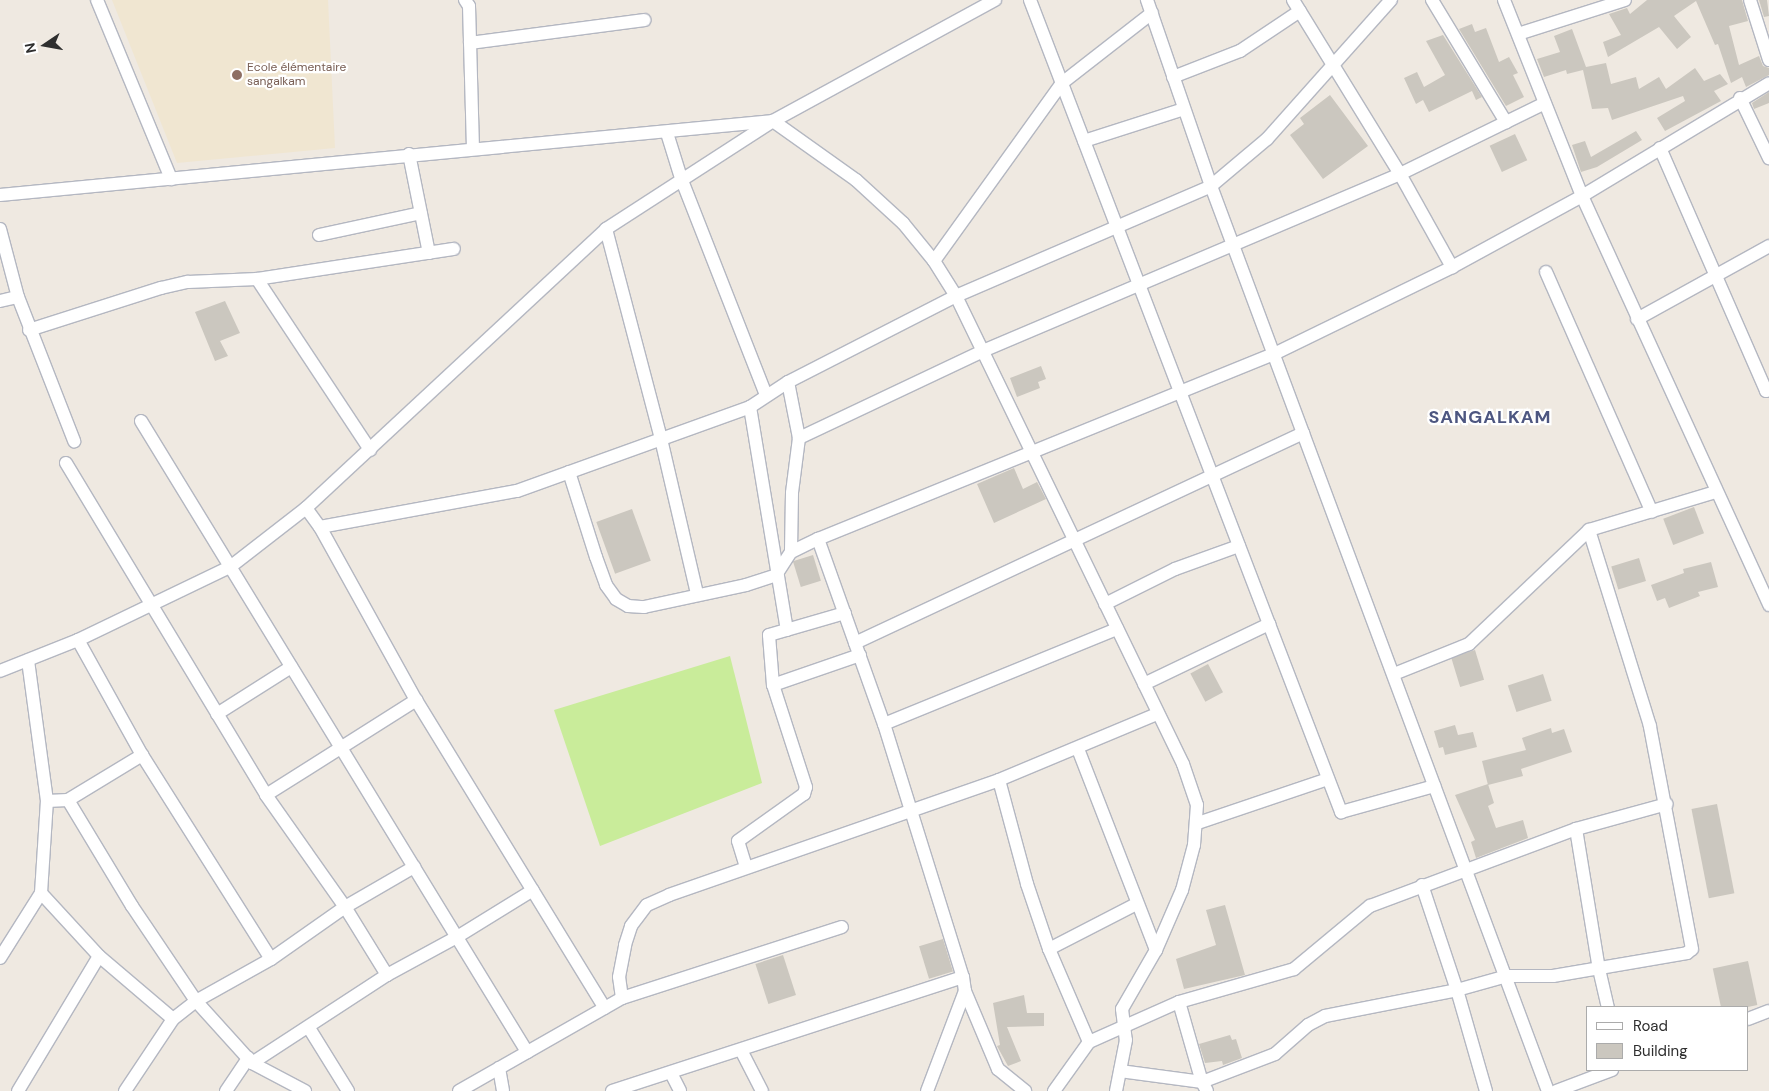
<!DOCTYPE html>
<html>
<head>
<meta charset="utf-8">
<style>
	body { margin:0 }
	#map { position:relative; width:1769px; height:1091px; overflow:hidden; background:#efe9e1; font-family:"DM Sans",sans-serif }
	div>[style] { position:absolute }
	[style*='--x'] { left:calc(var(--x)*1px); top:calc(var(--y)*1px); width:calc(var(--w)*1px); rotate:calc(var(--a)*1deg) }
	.education>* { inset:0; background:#f0e6d1 }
	.pitch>* { inset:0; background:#c9ec9a }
	.building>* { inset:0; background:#cbc7bf; transform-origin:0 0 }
	.roads { filter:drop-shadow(1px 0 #b4b7c1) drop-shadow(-1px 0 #b4b7c1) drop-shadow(0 1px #b4b7c1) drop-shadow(0 -1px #b4b7c1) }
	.street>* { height:12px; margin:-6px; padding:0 6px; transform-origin:6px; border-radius:6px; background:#fff }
	.dots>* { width:14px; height:14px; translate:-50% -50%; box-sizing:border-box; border:2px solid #fff; border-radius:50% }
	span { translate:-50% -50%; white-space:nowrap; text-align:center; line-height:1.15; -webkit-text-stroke:4.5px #fff; paint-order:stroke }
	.education-label { font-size:12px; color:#785e54 }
	.left { translate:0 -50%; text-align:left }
	.district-label { font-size:18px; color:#4d5680; font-weight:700; letter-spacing:1px }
	.legend { position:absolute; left:1586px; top:1006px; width:162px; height:65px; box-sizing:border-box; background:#fff; border:1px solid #ababab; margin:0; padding:6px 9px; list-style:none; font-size:15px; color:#2e2e2e }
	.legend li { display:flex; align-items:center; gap:10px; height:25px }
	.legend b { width:25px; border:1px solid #ababab }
	.north { position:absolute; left:20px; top:20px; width:50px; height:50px; -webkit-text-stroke:4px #fff; paint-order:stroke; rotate:258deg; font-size:14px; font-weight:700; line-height:20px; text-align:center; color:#2e2e2e }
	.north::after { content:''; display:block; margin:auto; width:18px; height:22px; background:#2e2e2e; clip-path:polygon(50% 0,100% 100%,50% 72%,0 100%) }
</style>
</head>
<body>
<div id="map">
	<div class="education">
		<i style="clip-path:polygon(112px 0,328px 0,335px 148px,177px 163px)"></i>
	</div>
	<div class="pitch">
		<i style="clip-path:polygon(730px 656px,762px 783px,600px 846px,554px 710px)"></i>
	</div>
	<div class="building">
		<i style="clip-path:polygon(1647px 0,1742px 0,1748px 21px,1729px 26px,1739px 65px,1759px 56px,1763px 66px,1769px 68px,1769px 75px,1746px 87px,1742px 77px,1731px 83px,1718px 44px,1715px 45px,1696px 1px,1674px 16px,1691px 37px,1677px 49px,1659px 27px,1608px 57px,1603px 42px,1621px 35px,1609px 14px,1627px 8px,1630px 14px)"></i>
		<i style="clip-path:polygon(1759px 0,1767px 0,1769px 16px,1764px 17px)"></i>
		<i style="clip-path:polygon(1472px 24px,1475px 32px,1486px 28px,1499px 62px,1509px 57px,1518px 73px,1513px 75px,1524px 97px,1506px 106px,1459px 29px)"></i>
		<i style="clip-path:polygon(1572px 29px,1586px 67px,1606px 63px,1611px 84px,1636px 77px,1639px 89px,1659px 77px,1666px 89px,1695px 68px,1704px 81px,1720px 74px,1728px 84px,1714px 91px,1721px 101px,1665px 131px,1657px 118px,1685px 101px,1683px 96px,1612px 120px,1608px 108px,1592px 109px,1583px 70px,1567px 74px,1566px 70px,1544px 77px,1537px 59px,1560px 52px,1554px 36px)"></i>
		<i style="clip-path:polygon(1443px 35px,1482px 97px,1476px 100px,1472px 91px,1429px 112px,1423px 100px,1416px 104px,1404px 78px,1417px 72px,1424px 87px,1445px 75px,1426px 41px)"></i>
		<i style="clip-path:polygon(1769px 92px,1769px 103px,1754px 109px,1752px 103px)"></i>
		<i style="clip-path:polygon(1330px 95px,1368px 146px,1323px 179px,1290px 135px,1304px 124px,1300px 118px)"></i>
		<i style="clip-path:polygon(1636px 131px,1642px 140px,1597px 167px,1581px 172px,1572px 145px,1585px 141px,1591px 157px)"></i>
		<i style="left:1515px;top:134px;width:29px;height:28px;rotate:65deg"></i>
		<i style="clip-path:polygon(225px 301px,240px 333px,220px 341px,228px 356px,215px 361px,195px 312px)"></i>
		<i style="clip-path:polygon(1041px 366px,1046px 379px,1038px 382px,1040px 388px,1017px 397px,1010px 378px)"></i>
		<i style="clip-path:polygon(1014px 468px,1023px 489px,1037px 482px,1046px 499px,994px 523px,977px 484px)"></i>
		<i style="left:1694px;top:507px;width:28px;height:33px;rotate:69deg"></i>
		<i style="left:632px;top:509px;width:55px;height:38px;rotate:70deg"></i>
		<i style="left:813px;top:555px;width:27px;height:21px;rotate:73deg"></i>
		<i style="left:1639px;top:558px;width:24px;height:29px;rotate:73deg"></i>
		<i style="clip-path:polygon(1711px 562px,1718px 587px,1698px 592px,1700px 596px,1669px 608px,1665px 598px,1657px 601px,1651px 585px,1684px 573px,1683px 569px)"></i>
		<i style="left:1475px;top:650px;width:31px;height:25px;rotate:73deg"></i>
		<i style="left:1208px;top:664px;width:32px;height:20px;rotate:62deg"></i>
		<i style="left:1543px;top:674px;width:28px;height:37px;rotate:72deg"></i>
		<i style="clip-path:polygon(1455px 725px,1458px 735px,1473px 732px,1477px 747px,1445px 755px,1443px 747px,1439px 748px,1434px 731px)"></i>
		<i style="clip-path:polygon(1551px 728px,1552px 733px,1564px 729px,1572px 752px,1521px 769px,1523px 776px,1488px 785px,1482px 761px,1526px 750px,1522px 738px)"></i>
		<i style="clip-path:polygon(1488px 784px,1494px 803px,1488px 806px,1496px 828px,1523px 820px,1528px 838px,1476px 858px,1471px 842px,1475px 840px,1455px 795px)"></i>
		<i style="left:1717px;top:804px;width:91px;height:26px;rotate:79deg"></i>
		<i style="clip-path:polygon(1225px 905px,1245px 975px,1184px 989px,1176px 959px,1216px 945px,1206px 910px)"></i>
		<i style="left:943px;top:939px;width:34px;height:25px;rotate:73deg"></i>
		<i style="left:783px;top:955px;width:42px;height:29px;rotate:72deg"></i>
		<i style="left:1748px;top:961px;width:45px;height:36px;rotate:78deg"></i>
		<i style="clip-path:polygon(1024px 995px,1027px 1013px,1044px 1013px,1044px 1026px,1007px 1027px,1021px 1061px,1008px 1066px,997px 1046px,1000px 1045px,993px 1003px)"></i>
		<i style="clip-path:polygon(1230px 1035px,1232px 1040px,1236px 1039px,1242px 1058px,1223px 1065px,1222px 1061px,1205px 1063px,1199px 1044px)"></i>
	</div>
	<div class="roads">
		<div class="street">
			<i style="--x:97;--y:0;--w:194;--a:67.5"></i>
			<i style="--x:465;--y:0;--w:7;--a:56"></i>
			<i style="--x:469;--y:6;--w:141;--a:88.4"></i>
			<i style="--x:1030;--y:0;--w:870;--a:69.04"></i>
			<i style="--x:1341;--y:812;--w:97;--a:-15.6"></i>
			<i style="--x:1147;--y:0;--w:197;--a:71"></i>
			<i style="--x:1211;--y:186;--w:966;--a:69.58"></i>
			<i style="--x:1293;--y:0;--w:204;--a:58.4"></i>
			<i style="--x:1400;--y:174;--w:107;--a:60.8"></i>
			<i style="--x:1432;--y:0;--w:143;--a:58.8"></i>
			<i style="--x:1504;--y:0;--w:211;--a:68.3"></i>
			<i style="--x:1582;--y:196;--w:450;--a:65.4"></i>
			<i style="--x:1750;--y:0;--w:63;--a:72.4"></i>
			<i style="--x:1518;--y:34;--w:112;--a:-17.6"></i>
			<i style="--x:470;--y:43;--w:176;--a:-7.5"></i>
			<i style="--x:1173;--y:77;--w:72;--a:-21.2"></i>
			<i style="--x:1240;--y:51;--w:72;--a:-33.7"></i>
			<i style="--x:1740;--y:98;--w:67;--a:64.2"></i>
			<i style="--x:667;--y:133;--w:47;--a:72.7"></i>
			<i style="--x:681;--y:178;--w:233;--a:68.6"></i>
			<i style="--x:1084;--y:141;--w:105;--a:-17.7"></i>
			<i style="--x:1660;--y:148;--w:265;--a:66.4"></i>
			<i style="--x:1766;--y:391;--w:3;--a:-18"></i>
			<i style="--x:409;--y:154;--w:101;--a:78.6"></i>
			<i style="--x:0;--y:195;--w:777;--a:-5.47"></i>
			<i style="--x:773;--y:121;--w:102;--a:35.4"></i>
			<i style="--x:856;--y:180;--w:64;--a:42.5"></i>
			<i style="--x:903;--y:223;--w:49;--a:50.8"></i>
			<i style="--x:934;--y:261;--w:41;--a:57.8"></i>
			<i style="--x:956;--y:296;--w:520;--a:64.12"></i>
			<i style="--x:1183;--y:764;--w:43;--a:71.1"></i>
			<i style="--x:1197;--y:805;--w:40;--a:94.3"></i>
			<i style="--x:1194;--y:845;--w:47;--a:104.9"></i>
			<i style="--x:1182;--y:890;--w:65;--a:113.4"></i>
			<i style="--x:1156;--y:950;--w:68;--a:120"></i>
			<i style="--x:1122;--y:1009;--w:31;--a:83"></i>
			<i style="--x:1126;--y:1040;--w:52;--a:101.1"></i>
			<i style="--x:0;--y:229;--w:70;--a:75.2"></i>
			<i style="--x:18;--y:297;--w:155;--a:68.7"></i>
			<i style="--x:606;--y:229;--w:217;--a:75.3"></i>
			<i style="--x:661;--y:439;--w:159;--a:76.9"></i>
			<i style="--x:319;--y:235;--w:104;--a:-12.2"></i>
			<i style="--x:934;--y:261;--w:219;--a:-54.3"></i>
			<i style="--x:1062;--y:83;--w:114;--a:-37.9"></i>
			<i style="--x:1546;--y:272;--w:262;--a:66.2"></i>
			<i style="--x:257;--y:279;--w:205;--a:56.5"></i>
			<i style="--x:0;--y:301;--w:18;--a:-13"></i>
			<i style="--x:1637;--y:319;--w:151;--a:-28.9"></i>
			<i style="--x:29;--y:330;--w:139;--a:-17.7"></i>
			<i style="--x:161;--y:288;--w:28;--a:-13"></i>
			<i style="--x:188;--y:282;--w:69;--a:-2.5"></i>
			<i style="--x:257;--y:279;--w:199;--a:-8.7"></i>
			<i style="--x:788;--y:382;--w:57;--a:78.9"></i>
			<i style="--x:799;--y:438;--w:55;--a:97.3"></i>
			<i style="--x:792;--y:493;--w:59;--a:91"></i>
			<i style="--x:750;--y:407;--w:226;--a:80.6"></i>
			<i style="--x:141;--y:421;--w:740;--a:58.54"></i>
			<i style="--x:799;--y:438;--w:204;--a:-25.3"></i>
			<i style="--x:983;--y:351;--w:453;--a:-23"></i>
			<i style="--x:1400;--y:174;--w:161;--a:-26.1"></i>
			<i style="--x:66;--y:463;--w:388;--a:58.9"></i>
			<i style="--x:266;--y:795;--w:137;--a:54.8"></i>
			<i style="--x:345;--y:907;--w:80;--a:58.3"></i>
			<i style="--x:569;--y:472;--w:89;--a:72.4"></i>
			<i style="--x:596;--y:557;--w:30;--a:70"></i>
			<i style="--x:606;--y:585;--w:17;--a:54"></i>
			<i style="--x:616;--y:599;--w:14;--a:30"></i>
			<i style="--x:628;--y:606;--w:16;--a:4"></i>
			<i style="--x:644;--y:607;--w:104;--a:-12.2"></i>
			<i style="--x:746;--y:585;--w:32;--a:-18"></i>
			<i style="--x:776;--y:575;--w:27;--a:-57"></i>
			<i style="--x:791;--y:552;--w:30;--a:-26"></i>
			<i style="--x:818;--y:539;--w:492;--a:-22.1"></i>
			<i style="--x:1274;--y:354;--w:198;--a:-26"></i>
			<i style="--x:1452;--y:267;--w:148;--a:-28.6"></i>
			<i style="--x:1582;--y:196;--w:218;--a:-31.1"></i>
			<i style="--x:306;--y:508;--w:24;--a:54"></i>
			<i style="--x:320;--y:527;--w:198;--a:61"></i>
			<i style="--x:416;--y:700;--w:361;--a:58.5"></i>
			<i style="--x:320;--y:527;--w:200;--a:-10.4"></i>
			<i style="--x:517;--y:491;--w:248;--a:-19.8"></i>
			<i style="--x:750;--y:407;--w:45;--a:-33.3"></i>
			<i style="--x:788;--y:382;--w:189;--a:-27.1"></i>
			<i style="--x:956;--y:296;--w:278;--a:-23.3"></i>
			<i style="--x:1211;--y:186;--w:73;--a:-40"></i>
			<i style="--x:1267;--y:139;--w:186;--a:-48.3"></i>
			<i style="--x:818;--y:539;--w:196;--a:70.4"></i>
			<i style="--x:884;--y:724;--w:265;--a:72.7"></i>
			<i style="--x:963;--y:977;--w:14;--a:82"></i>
			<i style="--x:965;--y:991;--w:107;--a:110.8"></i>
			<i style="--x:1105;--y:604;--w:78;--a:-26.6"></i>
			<i style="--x:1175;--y:569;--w:68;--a:-19.8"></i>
			<i style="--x:78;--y:640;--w:132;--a:60.9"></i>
			<i style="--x:142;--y:755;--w:241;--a:57.7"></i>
			<i style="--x:855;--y:643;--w:495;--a:-25.1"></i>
			<i style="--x:0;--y:671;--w:84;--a:-21.7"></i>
			<i style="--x:78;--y:640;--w:169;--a:-25.7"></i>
			<i style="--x:230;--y:567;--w:96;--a:-37.8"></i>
			<i style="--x:306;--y:508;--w:410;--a:-42.9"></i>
			<i style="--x:606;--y:229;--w:199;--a:-32.9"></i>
			<i style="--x:773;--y:121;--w:253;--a:-28.6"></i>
			<i style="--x:1394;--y:674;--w:81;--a:-21.8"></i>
			<i style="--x:1469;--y:644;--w:166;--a:-43.5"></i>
			<i style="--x:1589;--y:530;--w:133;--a:-16.7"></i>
			<i style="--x:1144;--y:684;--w:139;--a:-25.6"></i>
			<i style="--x:773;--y:685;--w:92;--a:-19"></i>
			<i style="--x:217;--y:714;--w:88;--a:-32.4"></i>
			<i style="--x:884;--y:724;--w:252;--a:-22.2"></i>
			<i style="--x:1078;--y:749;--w:216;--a:68.8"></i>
			<i style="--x:999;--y:780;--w:108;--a:74.9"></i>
			<i style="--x:1027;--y:884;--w:69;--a:71.3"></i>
			<i style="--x:1049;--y:949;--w:101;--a:66.7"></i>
			<i style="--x:266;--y:795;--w:178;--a:-32.3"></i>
			<i style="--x:68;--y:800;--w:124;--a:58.9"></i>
			<i style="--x:132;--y:906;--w:115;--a:56"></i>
			<i style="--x:196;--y:1001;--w:84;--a:47.9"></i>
			<i style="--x:252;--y:1063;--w:60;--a:27.8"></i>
			<i style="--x:47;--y:801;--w:21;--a:-3"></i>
			<i style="--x:68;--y:800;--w:87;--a:-31.3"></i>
			<i style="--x:1198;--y:823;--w:137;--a:-18.7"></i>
			<i style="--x:1576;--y:829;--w:142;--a:80.7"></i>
			<i style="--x:1599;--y:969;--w:39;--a:77"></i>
			<i style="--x:746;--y:867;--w:27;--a:-107"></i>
			<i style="--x:738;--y:841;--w:81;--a:-35.5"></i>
			<i style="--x:804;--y:794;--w:7;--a:-74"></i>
			<i style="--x:806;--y:787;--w:107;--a:-107.9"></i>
			<i style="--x:773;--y:685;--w:50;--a:-94.6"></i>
			<i style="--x:769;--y:635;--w:79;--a:-16.1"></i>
			<i style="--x:1422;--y:885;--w:111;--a:71.6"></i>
			<i style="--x:1457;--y:990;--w:105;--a:74"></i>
			<i style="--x:41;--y:893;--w:86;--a:47.4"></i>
			<i style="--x:99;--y:956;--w:97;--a:40.4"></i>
			<i style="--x:1049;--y:949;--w:98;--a:-27.3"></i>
			<i style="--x:0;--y:958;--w:77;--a:-57.8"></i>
			<i style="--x:41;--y:893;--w:92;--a:-86.3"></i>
			<i style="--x:47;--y:801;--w:142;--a:-97.7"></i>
			<i style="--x:965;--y:991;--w:85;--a:67.1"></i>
			<i style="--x:998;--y:1069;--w:35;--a:39"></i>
			<i style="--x:622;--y:998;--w:21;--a:-98"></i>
			<i style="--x:619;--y:977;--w:33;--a:-79"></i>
			<i style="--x:625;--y:945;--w:20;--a:-72"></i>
			<i style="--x:631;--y:926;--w:26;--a:-53"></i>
			<i style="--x:647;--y:905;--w:24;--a:-24"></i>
			<i style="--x:669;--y:895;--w:349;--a:-19.2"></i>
			<i style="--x:999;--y:780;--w:171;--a:-22.7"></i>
			<i style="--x:1179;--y:1002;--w:83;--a:74"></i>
			<i style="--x:1202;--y:1082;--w:78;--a:-21"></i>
			<i style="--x:1275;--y:1054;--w:44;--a:-41.3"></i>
			<i style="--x:1308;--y:1025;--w:19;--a:-28"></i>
			<i style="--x:1325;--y:1016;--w:135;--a:-11.1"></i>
			<i style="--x:1457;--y:990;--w:52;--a:-15.6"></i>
			<i style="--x:1507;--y:976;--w:46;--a:0"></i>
			<i style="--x:1553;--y:976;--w:136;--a:-9.7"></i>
			<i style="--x:1687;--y:953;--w:6;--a:-39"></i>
			<i style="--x:1692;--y:949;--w:227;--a:-100.7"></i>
			<i style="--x:1650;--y:726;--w:205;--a:-107.3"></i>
			<i style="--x:1748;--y:1019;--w:22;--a:-21"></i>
			<i style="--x:309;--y:1028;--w:74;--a:58.2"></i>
			<i style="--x:741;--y:1050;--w:46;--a:62.9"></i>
			<i style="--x:252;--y:1063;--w:161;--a:-33.1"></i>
			<i style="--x:387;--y:975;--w:80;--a:-28.5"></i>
			<i style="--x:457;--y:937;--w:89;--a:-31.7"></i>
			<i style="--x:499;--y:1068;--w:23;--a:80"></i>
			<i style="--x:1120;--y:1071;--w:83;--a:7.6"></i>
			<i style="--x:1202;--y:1082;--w:10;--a:61"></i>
			<i style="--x:671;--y:1073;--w:20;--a:63"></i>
			<i style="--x:18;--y:1091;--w:157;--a:-59"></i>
			<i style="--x:125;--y:1091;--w:87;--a:-56.3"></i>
			<i style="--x:173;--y:1019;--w:29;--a:-38"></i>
			<i style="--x:196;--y:1001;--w:86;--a:-29.2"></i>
			<i style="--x:271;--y:959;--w:90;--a:-35.1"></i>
			<i style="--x:345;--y:907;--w:80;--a:-30.1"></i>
			<i style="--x:226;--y:1091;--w:40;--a:-56"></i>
			<i style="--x:459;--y:1091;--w:188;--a:-29.7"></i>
			<i style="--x:622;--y:998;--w:231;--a:-17.9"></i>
			<i style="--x:612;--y:1091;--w:369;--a:-18"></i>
			<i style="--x:1054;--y:1091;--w:60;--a:-54.5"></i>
			<i style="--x:1089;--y:1042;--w:98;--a:-24"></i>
			<i style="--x:1179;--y:1002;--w:120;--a:-16"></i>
			<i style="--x:1294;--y:969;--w:99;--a:-39.7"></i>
			<i style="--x:1370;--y:906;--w:220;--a:-20.5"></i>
			<i style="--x:1576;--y:829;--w:94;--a:-15.4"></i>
			<i style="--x:1556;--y:1091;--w:60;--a:-20.6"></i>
		</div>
	</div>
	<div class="dots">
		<i style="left:237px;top:75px;background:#8d6e63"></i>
	</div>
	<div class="education-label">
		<span class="left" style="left:247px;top:75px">Ecole élémentaire<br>sangalkam</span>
	</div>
	<div class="district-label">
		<span style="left:1490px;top:417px">SANGALKAM</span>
	</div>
	<ul class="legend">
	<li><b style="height:6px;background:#fff"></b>Road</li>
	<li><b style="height:14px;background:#cbc7bf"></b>Building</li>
	</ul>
	<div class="north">N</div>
</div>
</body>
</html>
